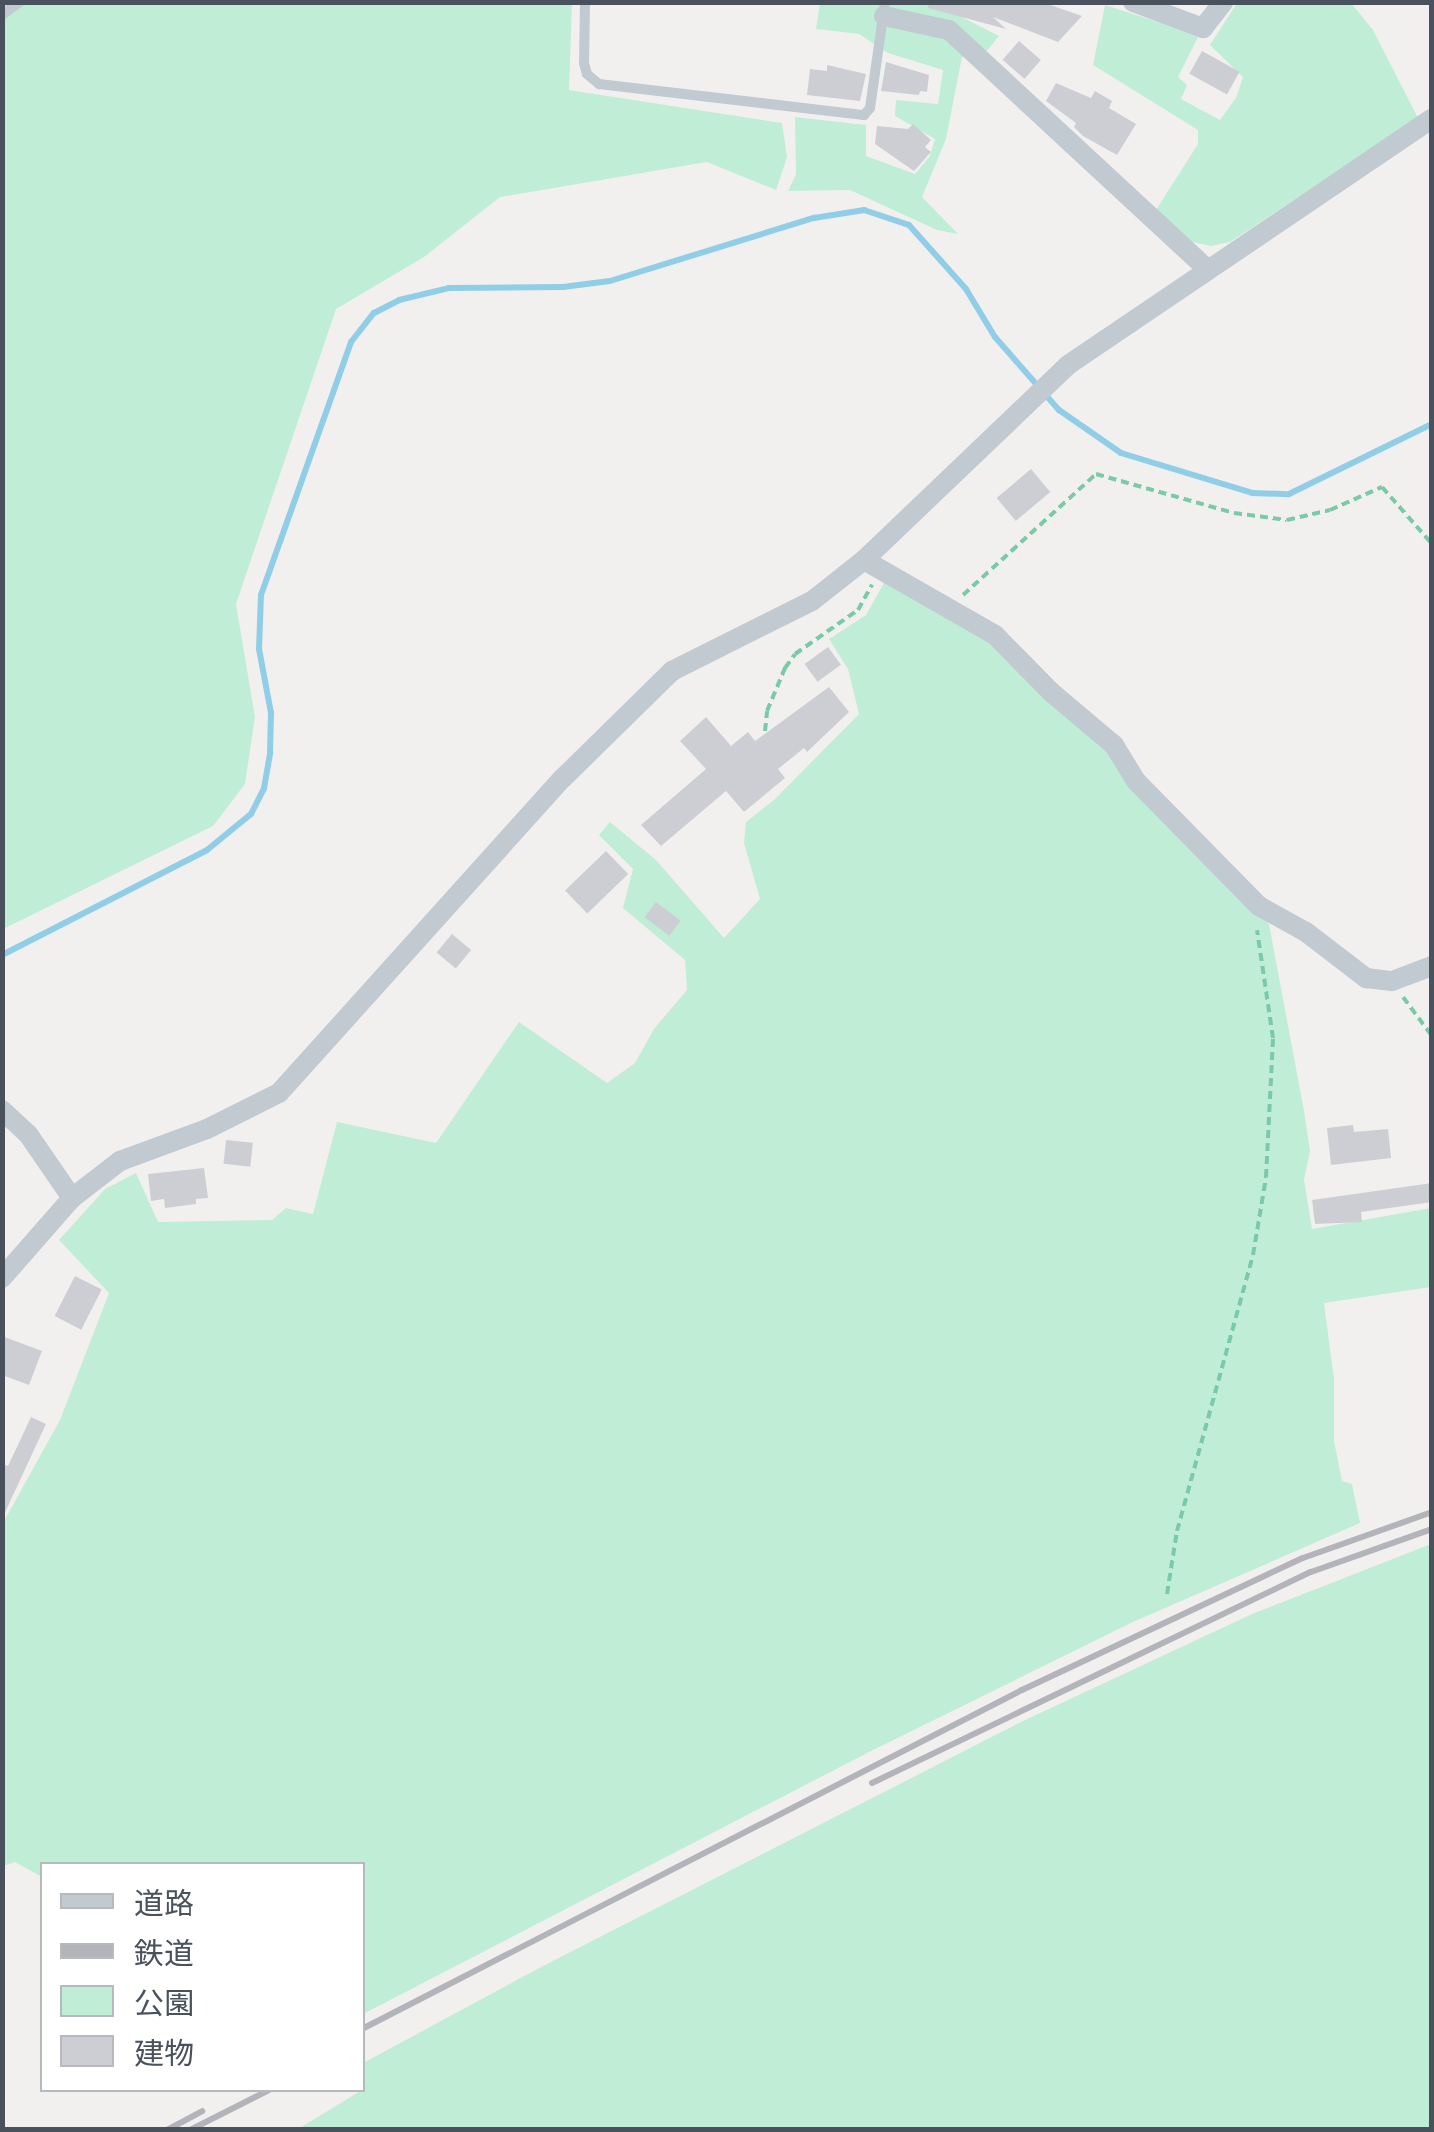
<!DOCTYPE html>
<html>
<head>
<meta charset="utf-8">
<style>
	body { margin:0 }
	#map { position:relative; width:1434px; height:2132px; overflow:hidden; background:#f2f0ef; font-family:"Golos Text","Noto Sans JP",sans-serif }
	div>[style] { position:absolute }
	[style*='--x'] { left:calc(var(--x)*1px); top:calc(var(--y)*1px); width:calc(var(--w)*1px); rotate:calc(var(--a)*1deg) }
	.green>* { inset:0; background:#c0edd5 }
	.stream>* { height:6px; margin:-3px; padding:0 3px; transform-origin:3px; border-radius:3px; background:#90cee8 }
	.building>* { inset:0; background:#cdced4; transform-origin:0 0 }
	.path>* { height:4px; margin-top:-2px; transform-origin:0; background:repeating-linear-gradient(90deg,#7ac9a9 0 8px,transparent 0 13px) }
	.lane>* { height:10px; margin:-5px; padding:0 5px; transform-origin:5px; border-radius:5px; background:#c1c9d1 }
	.street>* { height:20px; margin:-10px; padding:0 10px; transform-origin:10px; border-radius:10px; background:#c1c9d1 }
	.rail>* { height:6px; margin:-3px; padding:0 3px; transform-origin:3px; border-radius:3px; background:#b2b4b9 }
	span { translate:-50% -50%; white-space:nowrap; text-align:center; line-height:1.15; -webkit-text-stroke:8px #fff; paint-order:stroke }
	.frame { position:absolute; inset:0; border:5px solid #48515c; pointer-events:none }
	.legend { position:absolute; left:40px; top:1862px; width:325px; height:230px; box-sizing:border-box; background:#fff; border:2px solid #b6b9be; margin:0; padding:12px 18px; list-style:none; font-size:30px; color:#48515c }
	.legend li { display:flex; align-items:center; gap:20px; height:50px }
	.legend b { width:50px; border:2px solid #b6b9be }
</style>
</head>
<body>
<div id="map">
	<div class="green">
		<i style="clip-path:polygon(3px 3px,572px 3px,569px 90px,782px 123px,787px 157px,776px 190px,707px 162px,500px 197px,424px 257px,336px 309px,236px 604px,255px 717px,245px 784px,213px 826px,3px 929px)"></i>
		<i style="clip-path:polygon(820px 3px,951px 3px,950px 11px,999px 36px,986px 52px,962px 57px,946px 139px,922px 197px,958px 234px,937px 230px,850px 190px,788px 191px,796px 174px,795px 117px,866px 125px,866px 156px,915px 174px,930px 156px,935px 139px,895px 116px,896px 100px,938px 104px,943px 70px,888px 53px,859px 34px,816px 29px)"></i>
		<i style="clip-path:polygon(1237px 3px,1351px 3px,1373px 30px,1418px 118px,1230px 242px,1211px 246px,1192px 242px,1156px 210px,1198px 144px,1198px 130px,1093px 65px,1105px 5px,1199px 35px,1178px 77px,1187px 85px,1181px 99px,1220px 120px,1236px 98px,1243px 77px,1210px 45px)"></i>
		<i style="clip-path:polygon(885px 581px,988px 640px,1109px 750px,1219px 875px,1269px 924px,1304px 1111px,1310px 1151px,1304px 1180px,1312px 1229px,1431px 1208px,1431px 1287px,1324px 1303px,1334px 1379px,1334px 1441px,1342px 1481px,1352px 1484px,1360px 1523px,1133px 1622px,869px 1752px,363px 2014px,362px 1864px,42px 1864px,42px 1877px,15px 1862px,3px 1866px,3px 1523px,60px 1420px,109px 1293px,59px 1240px,105px 1189px,136px 1173px,158px 1222px,272px 1220px,286px 1208px,313px 1214px,337px 1122px,436px 1143px,519px 1022px,607px 1083px,635px 1063px,654px 1029px,687px 990px,685px 960px,623px 908px,633px 869px,599px 835px,610px 822px,656px 860px,724px 938px,760px 899px,744px 843px,746px 822px,775px 799px,859px 714px,848px 669px,829px 639px,866px 615px)"></i>
		<i style="clip-path:polygon(1431px 1544px,1431px 2129px,298px 2129px,362px 2090px,363px 2063px,543px 1966px,1023px 1721px,1252px 1614px)"></i>
	</div>
	<div class="stream">
		<i style="--x:2;--y:955;--w:230;--a:-27.1"></i>
		<i style="--x:207;--y:850;--w:57;--a:-39.3"></i>
		<i style="--x:251;--y:814;--w:29;--a:-63"></i>
		<i style="--x:264;--y:788;--w:36;--a:-80"></i>
		<i style="--x:270;--y:753;--w:40;--a:-88.6"></i>
		<i style="--x:271;--y:713;--w:65;--a:-100.6"></i>
		<i style="--x:259;--y:649;--w:54;--a:-87.9"></i>
		<i style="--x:261;--y:595;--w:269;--a:-70.4"></i>
		<i style="--x:351;--y:342;--w:37;--a:-52"></i>
		<i style="--x:374;--y:313;--w:28;--a:-27"></i>
		<i style="--x:399;--y:300;--w:51;--a:-13.5"></i>
		<i style="--x:449;--y:288;--w:114;--a:-0.5"></i>
		<i style="--x:563;--y:287;--w:47;--a:-7.3"></i>
		<i style="--x:610;--y:281;--w:214;--a:-17.2"></i>
		<i style="--x:814;--y:218;--w:51;--a:-9.1"></i>
		<i style="--x:864;--y:210;--w:47;--a:18.4"></i>
		<i style="--x:909;--y:225;--w:86;--a:48.3"></i>
		<i style="--x:966;--y:289;--w:56;--a:58.9"></i>
		<i style="--x:995;--y:337;--w:97;--a:48.8"></i>
		<i style="--x:1059;--y:410;--w:75;--a:34.7"></i>
		<i style="--x:1121;--y:453;--w:138;--a:16.9"></i>
		<i style="--x:1253;--y:493;--w:36;--a:2"></i>
		<i style="--x:1289;--y:494;--w:159;--a:-26.1"></i>
	</div>
	<div class="building">
		<i style="clip-path:polygon(929px 2px,1042px 2px,1082px 16px,1058px 42px,993px 17px,1006px 29px,928px 8px)"></i>
		<i style="left:1019px;top:41px;width:29px;height:25px;rotate:41deg"></i>
		<i style="left:1202px;top:51px;width:43px;height:26px;rotate:29deg"></i>
		<i style="clip-path:polygon(886px 62px,929px 75px,927px 92px,920px 91px,919px 95px,881px 91px)"></i>
		<i style="clip-path:polygon(827px 65px,866px 74px,860px 101px,807px 95px,810px 69px,827px 71px)"></i>
		<i style="clip-path:polygon(1056px 83px,1091px 98px,1095px 91px,1112px 101px,1109px 108px,1136px 124px,1117px 155px,1083px 136px,1074px 127px,1076px 123px,1046px 101px)"></i>
		<i style="clip-path:polygon(913px 124px,931px 140px,925px 147px,931px 152px,914px 171px,875px 144px,877px 126px,908px 129px)"></i>
		<i style="left:1031px;top:469px;width:30px;height:45px;rotate:50deg"></i>
		<i style="left:828px;top:647px;width:22px;height:29px;rotate:54deg"></i>
		<i style="clip-path:polygon(829px 687px,849px 712px,807px 752px,804px 748px,778px 769px,785px 778px,744px 812px,726px 791px,661px 846px,641px 825px,706px 769px,680px 741px,706px 717px,731px 746px,748px 732px,755px 741px)"></i>
		<i style="left:606px;top:851px;width:32px;height:57px;rotate:46deg"></i>
		<i style="left:656px;top:902px;width:31px;height:19px;rotate:37deg"></i>
		<i style="left:452px;top:934px;width:25px;height:24px;rotate:40deg"></i>
		<i style="clip-path:polygon(1353px 1125px,1354px 1132px,1388px 1129px,1391px 1158px,1331px 1165px,1327px 1128px)"></i>
		<i style="left:226px;top:1140px;width:27px;height:24px;rotate:6deg"></i>
		<i style="clip-path:polygon(204px 1168px,208px 1198px,196px 1199px,196px 1204px,165px 1208px,164px 1199px,151px 1201px,148px 1174px)"></i>
		<i style="clip-path:polygon(1432px 1183px,1432px 1202px,1361px 1212px,1362px 1222px,1315px 1224px,1312px 1200px)"></i>
		<i style="left:75px;top:1276px;width:30px;height:45px;rotate:27deg"></i>
		<i style="clip-path:polygon(2px 1336px,42px 1351px,29px 1385px,2px 1375px)"></i>
		<i style="clip-path:polygon(31px 1417px,46px 1424px,2px 1519px,2px 1464px,8px 1466px)"></i>
	</div>
	<div class="path">
		<i style="--x:963;--y:595;--w:180;--a:-42.3"></i>
		<i style="--x:1096;--y:474;--w:143;--a:15.8"></i>
		<i style="--x:1234;--y:513;--w:53;--a:7.5"></i>
		<i style="--x:1287;--y:520;--w:44;--a:-13.1"></i>
		<i style="--x:1330;--y:510;--w:57;--a:-23.9"></i>
		<i style="--x:1382;--y:487;--w:76;--a:48.7"></i>
		<i style="--x:765;--y:731;--w:20;--a:-84"></i>
		<i style="--x:767;--y:711;--w:47;--a:-67.3"></i>
		<i style="--x:785;--y:668;--w:17;--a:-54"></i>
		<i style="--x:795;--y:654;--w:77;--a:-34.9"></i>
		<i style="--x:858;--y:610;--w:29;--a:-61"></i>
		<i style="--x:1403;--y:997;--w:49;--a:53.4"></i>
		<i style="--x:1167;--y:1594;--w:64;--a:-81"></i>
		<i style="--x:1177;--y:1531;--w:286;--a:-74.6"></i>
		<i style="--x:1253;--y:1255;--w:79;--a:-80.5"></i>
		<i style="--x:1266;--y:1177;--w:139;--a:-87.1"></i>
		<i style="--x:1273;--y:1038;--w:109;--a:-98.4"></i>
	</div>
	<div class="lane">
		<i style="--x:585;--y:2;--w:61;--a:90.9"></i>
		<i style="--x:584;--y:63;--w:11;--a:75"></i>
		<i style="--x:587;--y:74;--w:16;--a:40"></i>
		<i style="--x:599;--y:84;--w:267;--a:6.7"></i>
		<i style="--x:864;--y:115;--w:9;--a:-49"></i>
		<i style="--x:870;--y:108;--w:107;--a:-81.9"></i>
		<i style="--x:2;--y:15;--w:22;--a:-36"></i>
	</div>
	<div class="street">
		<i style="--x:1133;--y:2;--w:75;--a:20.4"></i>
		<i style="--x:1203;--y:28;--w:33;--a:-52"></i>
		<i style="--x:884;--y:16;--w:66;--a:12.2"></i>
		<i style="--x:949;--y:30;--w:352;--a:42.8"></i>
		<i style="--x:864;--y:560;--w:151;--a:29.8"></i>
		<i style="--x:995;--y:635;--w:80;--a:45.5"></i>
		<i style="--x:1051;--y:692;--w:82;--a:40.1"></i>
		<i style="--x:1114;--y:745;--w:42;--a:58.6"></i>
		<i style="--x:1136;--y:781;--w:175;--a:45.5"></i>
		<i style="--x:1259;--y:906;--w:54;--a:29"></i>
		<i style="--x:1306;--y:932;--w:76;--a:37.5"></i>
		<i style="--x:1366;--y:978;--w:26;--a:7"></i>
		<i style="--x:1392;--y:981;--w:43;--a:-20.6"></i>
		<i style="--x:2;--y:1110;--w:35;--a:43"></i>
		<i style="--x:28;--y:1134;--w:78;--a:55.5"></i>
		<i style="--x:2;--y:1278;--w:106;--a:-48.8"></i>
		<i style="--x:72;--y:1198;--w:61;--a:-37.6"></i>
		<i style="--x:120;--y:1161;--w:93;--a:-20.2"></i>
		<i style="--x:207;--y:1129;--w:80;--a:-26.6"></i>
		<i style="--x:279;--y:1093;--w:424;--a:-48"></i>
		<i style="--x:563;--y:778;--w:153;--a:-44.5"></i>
		<i style="--x:672;--y:671;--w:157;--a:-26.6"></i>
		<i style="--x:812;--y:601;--w:66;--a:-38.3"></i>
		<i style="--x:864;--y:560;--w:282;--a:-43.7"></i>
		<i style="--x:1068;--y:365;--w:439;--a:-34.1"></i>
	</div>
	<div class="rail">
		<i style="--x:872;--y:1783;--w:487;--a:-25.7"></i>
		<i style="--x:1311;--y:1572;--w:128;--a:-19.6"></i>
		<i style="--x:362;--y:2029;--w:742;--a:-27.19"></i>
		<i style="--x:1022;--y:1690;--w:310;--a:-25.2"></i>
		<i style="--x:1303;--y:1558;--w:137;--a:-19.6"></i>
		<i style="--x:167;--y:2130;--w:40;--a:-28"></i>
		<i style="--x:190;--y:2130;--w:89;--a:-26.9"></i>
	</div>
	<div class="frame"></div>
	<ul class="legend">
	<li><b style="height:12px;background:#c1c9d1"></b>道路</li>
	<li><b style="height:12px;background:#b2b4b9"></b>鉄道</li>
	<li><b style="height:28px;background:#c0edd5"></b>公園</li>
	<li><b style="height:28px;background:#cdced4"></b>建物</li>
	</ul>
</div>
</body>
</html>
